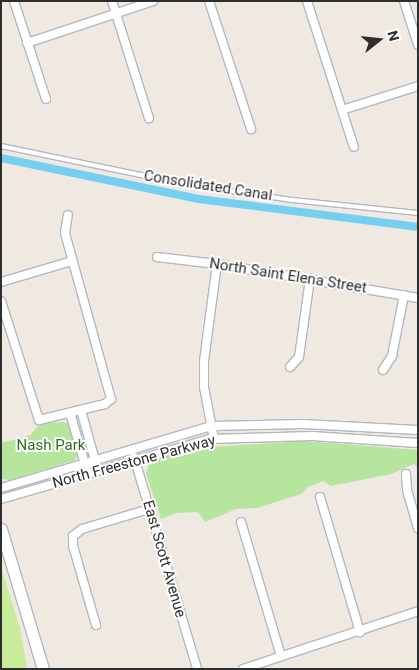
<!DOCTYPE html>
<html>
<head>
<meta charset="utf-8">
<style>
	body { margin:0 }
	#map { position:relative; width:419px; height:670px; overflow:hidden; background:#efe9e1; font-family:Roboto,sans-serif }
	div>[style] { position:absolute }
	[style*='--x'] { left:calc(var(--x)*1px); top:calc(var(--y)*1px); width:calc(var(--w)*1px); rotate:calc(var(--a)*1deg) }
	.green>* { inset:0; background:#b6e59e }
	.pitch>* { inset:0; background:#c9ec9a }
	.canal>* { height:8px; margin:-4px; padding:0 4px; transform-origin:4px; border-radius:4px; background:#75cff0 }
	.roads { filter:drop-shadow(1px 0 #b4b7c1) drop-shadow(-1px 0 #b4b7c1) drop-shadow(0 1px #b4b7c1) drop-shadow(0 -1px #b4b7c1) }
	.service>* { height:4px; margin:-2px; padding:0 2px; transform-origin:2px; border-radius:2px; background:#fff }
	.minor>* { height:8px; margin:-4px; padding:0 4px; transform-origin:4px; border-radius:4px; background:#fff }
	.secondary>* { height:11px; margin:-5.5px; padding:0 5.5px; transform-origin:5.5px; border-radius:5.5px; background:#fff }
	span { translate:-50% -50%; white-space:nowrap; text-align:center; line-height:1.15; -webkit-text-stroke:4px #fff; paint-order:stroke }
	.street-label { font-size:15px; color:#2e2e2e }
	.park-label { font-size:15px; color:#2c6e1b }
	.frame { position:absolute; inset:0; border:2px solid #2e2e2e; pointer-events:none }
	.north { position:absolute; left:354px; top:15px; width:50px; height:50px; -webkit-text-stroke:4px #fff; paint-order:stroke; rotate:74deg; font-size:14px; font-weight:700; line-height:20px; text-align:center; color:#2e2e2e }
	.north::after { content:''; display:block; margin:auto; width:18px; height:22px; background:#2e2e2e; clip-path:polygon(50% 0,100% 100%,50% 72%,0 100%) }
</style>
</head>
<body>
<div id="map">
	<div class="green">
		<i style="clip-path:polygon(64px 422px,70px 425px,79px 453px,75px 460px,10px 480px,1px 479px,1px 443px,31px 435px,39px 424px)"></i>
		<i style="clip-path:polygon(305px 441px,418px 450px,418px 467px,414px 464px,391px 474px,331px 486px,323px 481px,308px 487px,301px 494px,257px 508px,236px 509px,205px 522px,198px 512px,177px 513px,161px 519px,146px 474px,149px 463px,195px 448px)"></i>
	</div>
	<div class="pitch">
		<i style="clip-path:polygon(1px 567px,20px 628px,27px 669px,1px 669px)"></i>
	</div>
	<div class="canal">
		<i style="--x:1;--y:158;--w:202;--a:11.7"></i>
		<i style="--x:199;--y:199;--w:221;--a:7.3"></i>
	</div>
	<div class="roads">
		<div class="service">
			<i style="--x:1;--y:146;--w:187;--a:11.7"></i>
			<i style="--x:184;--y:184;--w:109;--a:8.4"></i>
			<i style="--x:292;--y:200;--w:127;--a:5.9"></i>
		</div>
		<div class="minor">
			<i style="--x:14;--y:1;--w:103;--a:71.9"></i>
			<i style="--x:112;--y:1;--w:123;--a:72.5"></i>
			<i style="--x:209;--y:1;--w:135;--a:71.8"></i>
			<i style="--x:307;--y:1;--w:153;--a:72.2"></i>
			<i style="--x:404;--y:1;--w:46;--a:72.3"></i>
			<i style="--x:27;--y:43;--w:133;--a:-18.4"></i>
			<i style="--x:342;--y:110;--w:80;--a:-17.5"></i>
			<i style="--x:157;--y:257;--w:60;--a:6.7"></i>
			<i style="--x:217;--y:264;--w:204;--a:9.6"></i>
			<i style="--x:1;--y:282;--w:74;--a:-16.5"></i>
			<i style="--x:1;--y:301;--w:125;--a:72.3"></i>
			<i style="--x:39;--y:420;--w:68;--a:-13.6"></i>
			<i style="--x:105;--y:404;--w:8;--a:-40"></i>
			<i style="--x:111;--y:399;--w:172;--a:-105.5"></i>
			<i style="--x:65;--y:233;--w:18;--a:-81"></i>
			<i style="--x:290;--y:367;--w:13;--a:-48"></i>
			<i style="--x:299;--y:357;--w:79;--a:-82"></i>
			<i style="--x:383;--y:370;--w:17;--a:-57"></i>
			<i style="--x:392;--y:356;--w:62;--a:-78.9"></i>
			<i style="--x:81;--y:410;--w:56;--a:74.5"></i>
			<i style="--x:70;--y:413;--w:64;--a:73.6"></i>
			<i style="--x:214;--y:439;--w:53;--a:-100.9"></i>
			<i style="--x:204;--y:387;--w:26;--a:-90"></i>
			<i style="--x:204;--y:361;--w:98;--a:-82.4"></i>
			<i style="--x:134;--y:457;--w:221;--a:73.4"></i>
			<i style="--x:406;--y:474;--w:16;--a:86"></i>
			<i style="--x:407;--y:490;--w:40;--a:74"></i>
			<i style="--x:1;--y:488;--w:220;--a:-16.4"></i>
			<i style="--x:212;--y:426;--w:91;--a:-1.3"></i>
			<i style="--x:303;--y:424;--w:115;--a:3"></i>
			<i style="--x:320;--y:497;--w:141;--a:73.5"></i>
			<i style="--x:1;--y:499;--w:217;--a:-16"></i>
			<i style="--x:210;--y:439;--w:102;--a:-1.7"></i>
			<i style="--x:312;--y:436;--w:106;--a:3.8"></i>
			<i style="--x:241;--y:522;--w:140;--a:73.4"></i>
			<i style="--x:96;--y:625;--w:82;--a:-106.2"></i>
			<i style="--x:73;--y:546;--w:10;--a:-90"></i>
			<i style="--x:73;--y:536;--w:11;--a:-38"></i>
			<i style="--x:82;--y:529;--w:70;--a:-16.6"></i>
			<i style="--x:243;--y:669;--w:184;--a:-18.3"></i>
		</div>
		<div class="secondary">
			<i style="--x:1;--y:529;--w:146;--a:73.3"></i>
		</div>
	</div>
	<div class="street-label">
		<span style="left:208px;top:186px;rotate:9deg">Consolidated Canal</span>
		<span style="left:288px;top:276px;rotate:9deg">North Saint Elena Street</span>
		<span style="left:134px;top:462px;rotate:-15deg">North Freestone Parkway</span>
		<span style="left:164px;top:559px;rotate:74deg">East Scott Avenue</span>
	</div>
	<div class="park-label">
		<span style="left:51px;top:446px">Nash Park</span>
	</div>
	<div class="frame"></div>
	<div class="north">N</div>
</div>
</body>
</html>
